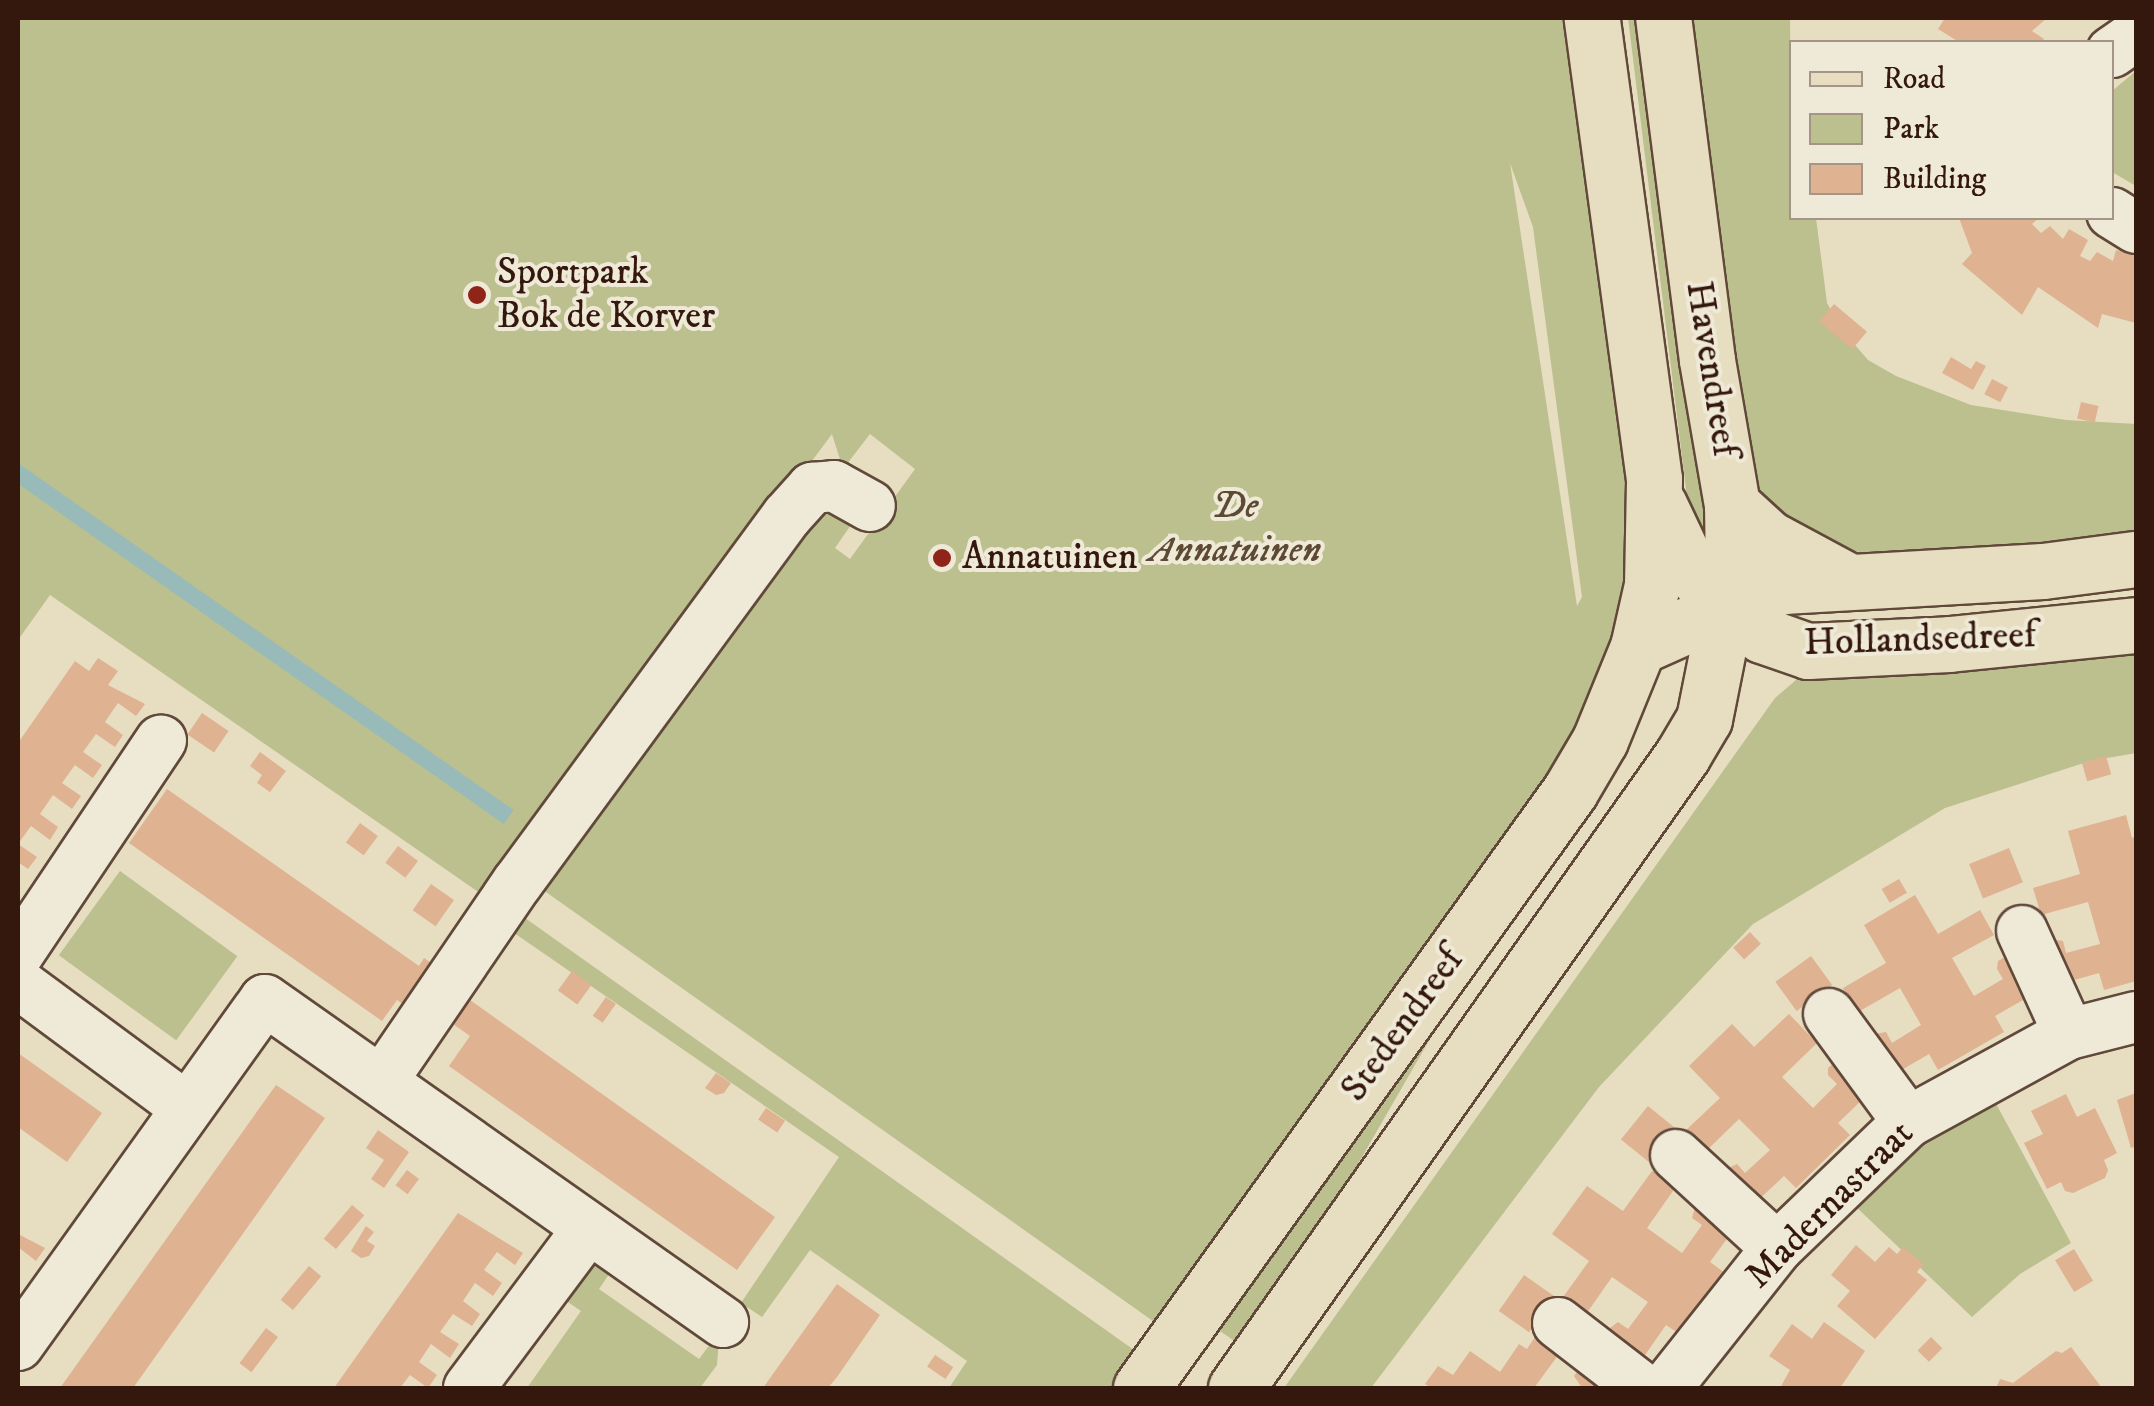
<!DOCTYPE html>
<html>
<head>
<meta charset="utf-8">
<style>
	body { margin:0 }
	#map { position:relative; width:2154px; height:1406px; overflow:hidden; background:#e7ddc1; font-family:"IM FELL DW Pica",serif }
	div>[style] { position:absolute }
	[style*='--x'] { left:calc(var(--x)*1px); top:calc(var(--y)*1px); width:calc(var(--w)*1px); rotate:calc(var(--a)*1deg) }
	.green>* { inset:0; background:#bcbf8e; transform-origin:0 0 }
	.water>* { inset:0; background:#98bbb9; transform-origin:0 0 }
	.building>* { inset:0; background:#dfb292; transform-origin:0 0 }
	.roads { filter:drop-shadow(2px 0 #61493a) drop-shadow(-2px 0 #61493a) drop-shadow(0 2px #61493a) drop-shadow(0 -2px #61493a) }
	.minor>* { height:50px; margin:-25px; padding:0 25px; transform-origin:25px; border-radius:25px; background:#efe9d7 }
	.major>* { height:55px; margin:-27.5px; padding:0 27.5px; transform-origin:27.5px; border-radius:27.5px; background:#e7ddc1 }
	.dots>* { width:28px; height:28px; translate:-50% -50%; box-sizing:border-box; border:5px solid #efe9d7; border-radius:50% }
	span { translate:-50% -50%; white-space:nowrap; text-align:center; line-height:1.15; -webkit-text-stroke:8px #efe9d7; paint-order:stroke }
	.poi-label { font-size:38px; color:#34180d }
	.left { translate:0 -50%; text-align:left }
	.street-label { font-size:38px; color:#34180d }
	.park-label { font-size:38px; color:#5d4a34; font-style:italic }
	.frame { position:absolute; inset:0; border:20px solid #34180d; pointer-events:none }
	.legend { position:absolute; left:1789px; top:40px; width:325px; height:180px; box-sizing:border-box; background:#efe9d7; border:2px solid #a49586; margin:0; padding:12px 18px; list-style:none; font-size:30px; color:#34180d }
	.legend li { display:flex; align-items:center; gap:20px; height:50px }
	.legend b { width:50px; border:2px solid #a49586 }
</style>
</head>
<body>
<div id="map">
	<div class="green">
		<i style="clip-path:polygon(evenodd,18px 18px,1568px 18px,1641px 509px,1610px 663px,1557px 783px,1153px 1321px,536px 885px,786px 541px,836px 497px,853px 522px,835px 548px,850px 559px,915px 469px,870px 434px,843px 469px,832px 434px,487px 898px,50px 595px,18px 640px,18px 18px,1510px 163px,1533px 227px,1582px 597px,1577px 606px,1510px 163px)"></i>
		<i style="clip-path:polygon(1628px 18px,1645px 18px,1695px 376px,1712px 582px,1688px 505px)"></i>
		<i style="clip-path:polygon(1693px 18px,1790px 18px,1792px 218px,1816px 218px,1827px 303px,1842px 330px,1868px 360px,1896px 376px,1971px 405px,2066px 420px,2136px 424px,2136px 537px,2057px 540px,1967px 557px,1897px 560px,1794px 538px,1758px 497px,1745px 442px)"></i>
		<i style="clip-path:polygon(2136px 71px,2136px 186px,2112px 172px,2112px 91px)"></i>
		<i style="clip-path:polygon(2136px 633px,2136px 753px,2090px 761px,1945px 808px,1753px 924px,1599px 1087px,1371px 1388px,1284px 1388px,1775px 698px,1804px 673px)"></i>
		<i style="left:120px;top:871px;width:145px;height:104px;rotate:36deg"></i>
		<i style="clip-path:polygon(518px 913px,1134px 1350px,1113px 1388px,949px 1388px,967px 1361px,810px 1250px,762px 1317px,741px 1303px,839px 1157px,507px 928px)"></i>
		<i style="clip-path:polygon(1457px 992px,1275px 1308px,1245px 1348px,1211px 1325px)"></i>
		<i style="clip-path:polygon(1993px 1098px,2071px 1243px,2020px 1274px,1972px 1317px,1853px 1204px,1917px 1140px)"></i>
		<i style="clip-path:polygon(589px 1254px,616px 1264px,599px 1289px,699px 1359px,717px 1335px,719px 1338px,717px 1365px,700px 1388px,527px 1388px,581px 1311px,556px 1294px)"></i>
	</div>
	<div class="water">
		<i style="left:18px;top:463px;width:605px;height:17px;rotate:35deg"></i>
	</div>
	<div class="building">
		<i style="clip-path:polygon(1945px 18px,2047px 18px,2032px 31px,2044px 39px,2042px 42px,1959px 42px,1938px 29px)"></i>
		<i style="clip-path:polygon(1959px 218px,2039px 218px,2032px 224px,2041px 233px,2050px 226px,2063px 239px,2069px 229px,2088px 240px,2080px 256px,2090px 261px,2097px 252px,2113px 261px,2116px 250px,2136px 255px,2136px 323px,2102px 314px,2098px 328px,2038px 287px,2022px 315px,1962px 264px,1972px 253px)"></i>
		<i style="left:1834px;top:304px;width:43px;height:23px;rotate:40deg"></i>
		<i style="clip-path:polygon(1951px 357px,1971px 369px,1976px 361px,1986px 366px,1973px 390px,1942px 373px)"></i>
		<i style="left:1992px;top:379px;width:18px;height:17px;rotate:27deg"></i>
		<i style="left:2081px;top:402px;width:18px;height:17px;rotate:13deg"></i>
		<i style="clip-path:polygon(98px 658px,118px 671px,108px 685px,145px 704px,136px 716px,118px 703px,105px 722px,123px 735px,115px 747px,96px 734px,83px 752px,102px 765px,93px 778px,75px 765px,62px 783px,81px 796px,72px 809px,53px 795px,40px 814px,58px 827px,50px 840px,31px 826px,18px 844px,37px 857px,28px 869px,18px 862px,18px 743px,75px 661px,89px 671px)"></i>
		<i style="left:202px;top:713px;width:32px;height:26px;rotate:34deg"></i>
		<i style="clip-path:polygon(260px 752px,286px 771px,270px 792px,257px 783px,262px 775px,250px 766px)"></i>
		<i style="left:2106px;top:756px;width:19px;height:25px;rotate:74deg"></i>
		<i style="clip-path:polygon(167px 789px,419px 966px,424px 958px,443px 971px,414px 1012px,397px 1000px,382px 1021px,129px 843px)"></i>
		<i style="clip-path:polygon(2126px 815px,2132px 838px,2136px 836px,2136px 981px,2104px 990px,2099px 973px,2060px 984px,2048px 939px,2063px 941px,2066px 953px,2100px 944px,2088px 902px,2041px 915px,2033px 888px,2080px 874px,2068px 831px)"></i>
		<i style="left:360px;top:823px;width:22px;height:24px;rotate:36deg"></i>
		<i style="left:398px;top:846px;width:25px;height:21px;rotate:37deg"></i>
		<i style="left:2009px;top:848px;width:37px;height:43px;rotate:68deg"></i>
		<i style="left:1899px;top:879px;width:16px;height:20px;rotate:60deg"></i>
		<i style="left:431px;top:884px;width:28px;height:32px;rotate:35deg"></i>
		<i style="clip-path:polygon(1915px 895px,1938px 934px,1980px 910px,1994px 935px,1952px 958px,1974px 996px,2003px 979px,1997px 969px,1998px 961px,2007px 956px,2030px 996px,1995px 1016px,2004px 1032px,1938px 1070px,1929px 1054px,1893px 1075px,1870px 1035px,1886px 1032px,1892px 1043px,1921px 1025px,1900px 988px,1858px 1012px,1843px 988px,1886px 963px,1864px 925px)"></i>
		<i style="left:1750px;top:932px;width:16px;height:23px;rotate:47deg"></i>
		<i style="left:1811px;top:956px;width:36px;height:44px;rotate:54deg"></i>
		<i style="left:572px;top:971px;width:24px;height:24px;rotate:36deg"></i>
		<i style="left:606px;top:997px;width:12px;height:23px;rotate:35deg"></i>
		<i style="clip-path:polygon(470px 1000px,775px 1217px,737px 1270px,449px 1066px,470px 1036px,453px 1024px)"></i>
		<i style="clip-path:polygon(1789px 1014px,1817px 1043px,1782px 1077px,1813px 1108px,1837px 1084px,1828px 1075px,1828px 1068px,1835px 1062px,1867px 1095px,1838px 1123px,1850px 1135px,1796px 1188px,1784px 1176px,1754px 1204px,1722px 1171px,1737px 1164px,1745px 1173px,1770px 1150px,1739px 1119px,1704px 1153px,1684px 1132px,1720px 1098px,1689px 1066px,1732px 1024px,1754px 1047px)"></i>
		<i style="clip-path:polygon(18px 1053px,102px 1113px,67px 1162px,18px 1127px)"></i>
		<i style="clip-path:polygon(716px 1073px,731px 1083px,724px 1093px,716px 1095px,705px 1088px)"></i>
		<i style="clip-path:polygon(276px 1085px,325px 1118px,215px 1273px,133px 1388px,60px 1388px)"></i>
		<i style="clip-path:polygon(2136px 1093px,2136px 1146px,2131px 1148px,2117px 1100px)"></i>
		<i style="clip-path:polygon(2066px 1094px,2077px 1117px,2095px 1108px,2117px 1153px,2104px 1160px,2108px 1170px,2105px 1178px,2073px 1193px,2065px 1191px,2061px 1182px,2047px 1189px,2024px 1143px,2043px 1134px,2031px 1111px)"></i>
		<i style="left:1648px;top:1106px;width:36px;height:43px;rotate:39deg"></i>
		<i style="left:766px;top:1108px;width:23px;height:14px;rotate:34deg"></i>
		<i style="clip-path:polygon(378px 1130px,409px 1152px,384px 1188px,371px 1179px,384px 1160px,366px 1148px)"></i>
		<i style="left:407px;top:1170px;width:15px;height:19px;rotate:37deg"></i>
		<i style="clip-path:polygon(1652px 1171px,1675px 1188px,1647px 1228px,1682px 1253px,1702px 1225px,1692px 1218px,1696px 1203px,1734px 1229px,1710px 1262px,1725px 1273px,1681px 1335px,1666px 1325px,1643px 1358px,1606px 1331px,1618px 1322px,1628px 1329px,1648px 1302px,1612px 1277px,1584px 1317px,1561px 1300px,1589px 1261px,1552px 1234px,1587px 1186px,1623px 1211px)"></i>
		<i style="left:352px;top:1205px;width:16px;height:44px;rotate:40deg"></i>
		<i style="clip-path:polygon(458px 1213px,523px 1253px,515px 1265px,497px 1252px,484px 1270px,502px 1283px,493px 1296px,475px 1283px,463px 1301px,480px 1314px,472px 1326px,453px 1314px,440px 1332px,459px 1344px,450px 1358px,431px 1344px,419px 1362px,437px 1375px,428px 1388px,410px 1375px,400px 1388px,334px 1388px)"></i>
		<i style="clip-path:polygon(366px 1226px,374px 1232px,367px 1241px,375px 1246px,369px 1256px,361px 1258px,351px 1251px)"></i>
		<i style="clip-path:polygon(18px 1234px,45px 1248px,36px 1261px,18px 1247px)"></i>
		<i style="clip-path:polygon(1856px 1245px,1875px 1262px,1889px 1247px,1897px 1254px,1903px 1247px,1923px 1264px,1917px 1272px,1927px 1280px,1875px 1339px,1837px 1306px,1850px 1291px,1831px 1275px)"></i>
		<i style="left:2074px;top:1249px;width:37px;height:22px;rotate:59deg"></i>
		<i style="left:309px;top:1266px;width:16px;height:44px;rotate:40deg"></i>
		<i style="left:1524px;top:1275px;width:37px;height:44px;rotate:35deg"></i>
		<i style="clip-path:polygon(837px 1284px,880px 1315px,837px 1377px,828px 1388px,763px 1388px)"></i>
		<i style="clip-path:polygon(1824px 1322px,1865px 1351px,1840px 1388px,1780px 1388px,1790px 1370px,1769px 1356px,1792px 1324px,1812px 1339px)"></i>
		<i style="left:266px;top:1328px;width:15px;height:44px;rotate:37deg"></i>
		<i style="clip-path:polygon(1535px 1337px,1559px 1354px,1534px 1388px,1431px 1388px,1425px 1384px,1438px 1366px,1453px 1375px,1470px 1351px,1500px 1372px,1519px 1344px,1527px 1349px)"></i>
		<i style="left:1931px;top:1337px;width:16px;height:19px;rotate:45deg"></i>
		<i style="clip-path:polygon(2071px 1347px,2102px 1388px,1996px 1388px,2000px 1379px,2013px 1383px,2056px 1351px,2062px 1353px)"></i>
		<i style="left:935px;top:1355px;width:22px;height:14px;rotate:34deg"></i>
		<i style="clip-path:polygon(1579px 1369px,1608px 1388px,1582px 1388px,1574px 1376px)"></i>
	</div>
	<div class="roads">
		<div class="minor">
			<i style="--x:2112;--y:52;--w:29;--a:-35"></i>
			<i style="--x:2112;--y:213;--w:28;--a:32"></i>
			<i style="--x:2022;--y:931;--w:113;--a:65.5"></i>
			<i style="--x:18;--y:954;--w:257;--a:-56.2"></i>
			<i style="--x:18;--y:983;--w:210;--a:36.5"></i>
			<i style="--x:1829;--y:1014;--w:134;--a:53.8"></i>
			<i style="--x:382;--y:1081;--w:241;--a:-55.7"></i>
			<i style="--x:518;--y:882;--w:454;--a:-53.7"></i>
			<i style="--x:787;--y:516;--w:38;--a:-48"></i>
			<i style="--x:812;--y:488;--w:22;--a:-5"></i>
			<i style="--x:834;--y:486;--w:41;--a:29.1"></i>
			<i style="--x:1676;--y:1155;--w:137;--a:42.6"></i>
			<i style="--x:1558;--y:1323;--w:106;--a:37.7"></i>
			<i style="--x:18;--y:1345;--w:424;--a:-54.4"></i>
			<i style="--x:265;--y:1000;--w:560;--a:35.11"></i>
			<i style="--x:469;--y:1388;--w:197;--a:-53.2"></i>
			<i style="--x:1666;--y:1388;--w:179;--a:-51.6"></i>
			<i style="--x:1777;--y:1248;--w:182;--a:-43.9"></i>
			<i style="--x:1908;--y:1122;--w:183;--a:-28.7"></i>
			<i style="--x:2069;--y:1034;--w:69;--a:-14.2"></i>
		</div>
		<div class="major">
			<i style="--x:1659;--y:505;--w:65;--a:64.6"></i>
			<i style="--x:1687;--y:564;--w:35;--a:51"></i>
			<i style="--x:1709;--y:591;--w:69;--a:39.7"></i>
			<i style="--x:1762;--y:635;--w:49;--a:19.2"></i>
			<i style="--x:1808;--y:651;--w:141;--a:-2.8"></i>
			<i style="--x:1949;--y:644;--w:188;--a:-5.8"></i>
			<i style="--x:1732;--y:505;--w:49;--a:42.5"></i>
			<i style="--x:1768;--y:538;--w:89;--a:28.3"></i>
			<i style="--x:1638;--y:647;--w:127;--a:-24.1"></i>
			<i style="--x:1754;--y:595;--w:30;--a:-17"></i>
			<i style="--x:1783;--y:586;--w:260;--a:-3.3"></i>
			<i style="--x:2043;--y:571;--w:94;--a:-7.4"></i>
			<i style="--x:1141;--y:1388;--w:735;--a:-54.3"></i>
			<i style="--x:1570;--y:791;--w:59;--a:-59.5"></i>
			<i style="--x:1600;--y:740;--w:100;--a:-67.8"></i>
			<i style="--x:1638;--y:647;--w:64;--a:-77.3"></i>
			<i style="--x:1652;--y:585;--w:106;--a:-88.9"></i>
			<i style="--x:1654;--y:479;--w:465;--a:-97.7"></i>
			<i style="--x:1236;--y:1388;--w:774;--a:-54.79"></i>
			<i style="--x:1682;--y:756;--w:43;--a:-59.3"></i>
			<i style="--x:1704;--y:719;--w:148;--a:-78.7"></i>
			<i style="--x:1733;--y:574;--w:69;--a:-90.8"></i>
			<i style="--x:1732;--y:505;--w:147;--a:-99.8"></i>
			<i style="--x:1707;--y:360;--w:345;--a:-97.3"></i>
		</div>
	</div>
	<div class="dots">
		<i style="left:477px;top:295px;background:#8f2418"></i>
		<i style="left:942px;top:558px;background:#8f2418"></i>
	</div>
	<div class="poi-label">
		<span class="left" style="left:497px;top:295px">Sportpark<br>Bok de Korver</span>
		<span class="left" style="left:962px;top:558px">Annatuinen</span>
	</div>
	<div class="street-label">
		<span style="left:1711px;top:369px;rotate:81deg">Havendreef</span>
		<span style="left:1920px;top:640px;rotate:-2deg">Hollandsedreef</span>
		<span style="left:1403px;top:1025px;rotate:-54deg">Stedendreef</span>
		<span style="left:1830px;top:1205px;rotate:-45deg">Madernastraat</span>
	</div>
	<div class="park-label">
		<span style="left:1235px;top:529px">De<br>Annatuinen</span>
	</div>
	<div class="frame"></div>
	<ul class="legend">
	<li><b style="height:12px;background:#e7ddc1"></b>Road</li>
	<li><b style="height:28px;background:#bcbf8e"></b>Park</li>
	<li><b style="height:28px;background:#dfb292"></b>Building</li>
	</ul>
</div>
</body>
</html>
